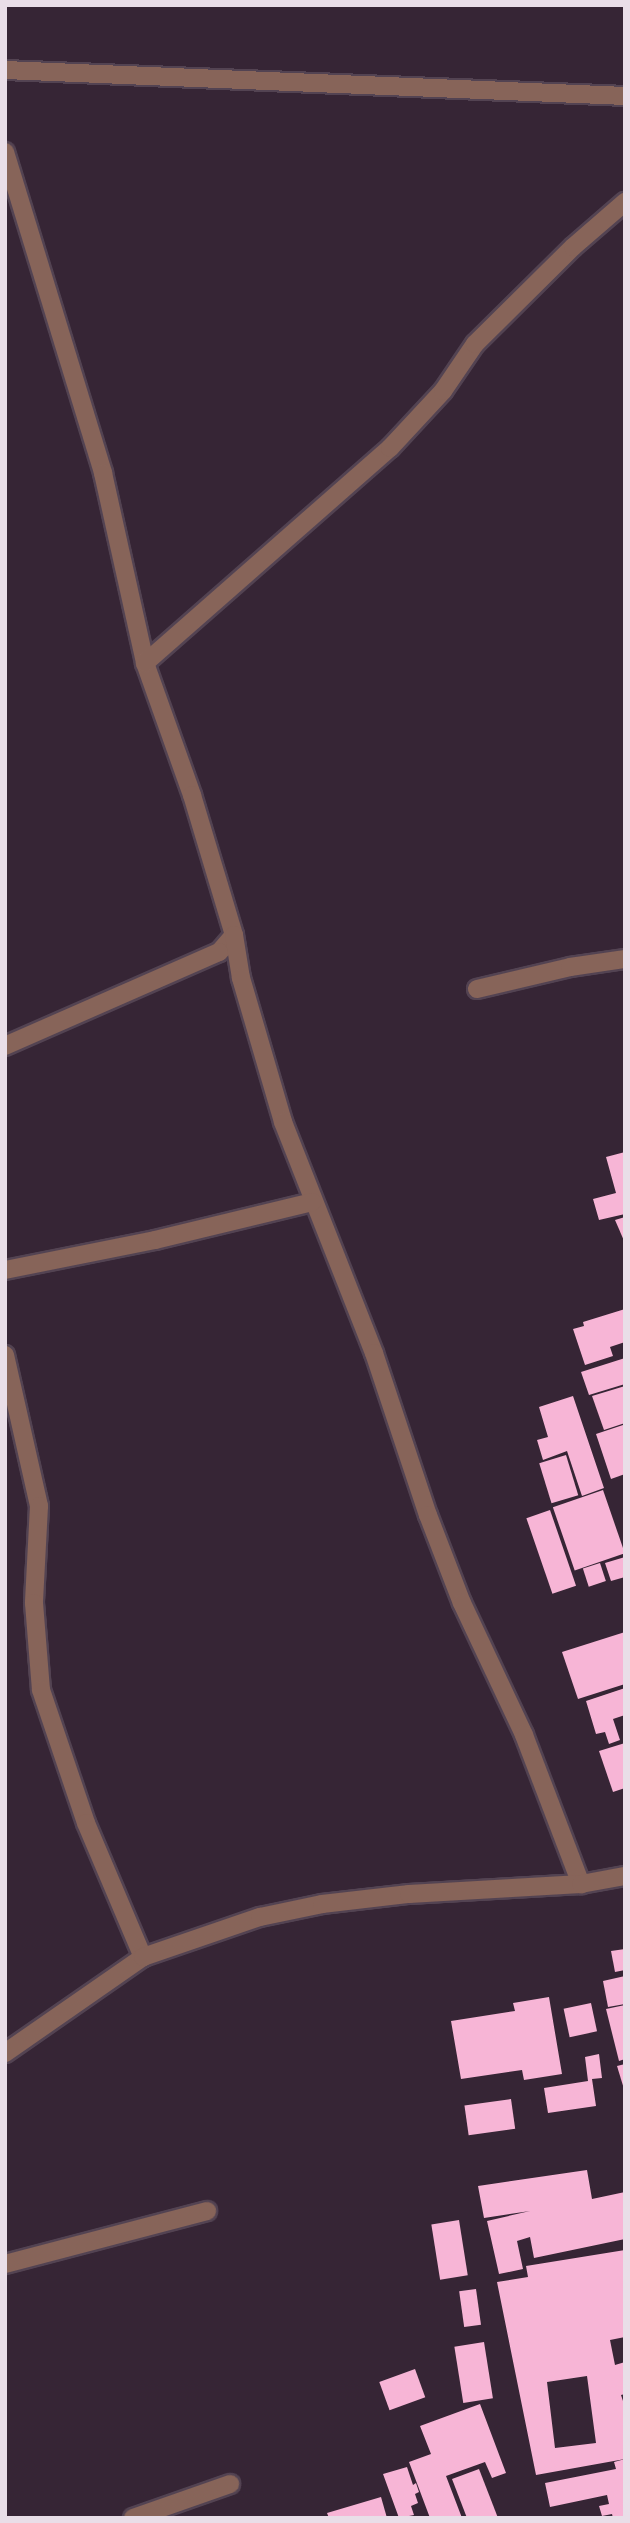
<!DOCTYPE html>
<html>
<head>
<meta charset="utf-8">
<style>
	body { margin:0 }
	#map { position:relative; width:630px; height:2523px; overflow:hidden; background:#362535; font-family:"Exo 2",sans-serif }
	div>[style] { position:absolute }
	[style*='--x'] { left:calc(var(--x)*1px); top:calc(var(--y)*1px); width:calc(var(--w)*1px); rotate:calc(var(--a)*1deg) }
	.building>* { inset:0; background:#f7b5d6; transform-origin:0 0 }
	.roads { filter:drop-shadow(2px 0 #534352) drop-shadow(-2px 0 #534352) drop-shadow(0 2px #534352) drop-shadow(0 -2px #534352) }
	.minor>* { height:18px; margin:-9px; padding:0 9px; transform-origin:9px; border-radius:9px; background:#876459 }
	span { translate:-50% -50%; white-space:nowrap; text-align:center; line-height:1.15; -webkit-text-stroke:7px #191219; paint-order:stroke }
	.frame { position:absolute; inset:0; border:7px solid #e9dee8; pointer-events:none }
</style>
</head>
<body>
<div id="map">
	<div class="building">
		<i style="clip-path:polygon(625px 1152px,625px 1214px,599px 1220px,593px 1199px,616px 1193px,606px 1157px)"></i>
		<i style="clip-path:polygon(625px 1217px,625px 1243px,615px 1220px)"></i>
		<i style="clip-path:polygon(625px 1309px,625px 1342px,610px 1347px,613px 1356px,585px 1365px,573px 1329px,584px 1326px,583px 1322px)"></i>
		<i style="clip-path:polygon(625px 1358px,625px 1384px,589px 1395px,581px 1372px)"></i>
		<i style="clip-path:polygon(625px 1386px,625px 1423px,604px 1430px,592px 1396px)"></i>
		<i style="clip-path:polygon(573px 1396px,604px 1488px,582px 1496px,567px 1451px,543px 1460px,537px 1440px,548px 1437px,539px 1407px)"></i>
		<i style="clip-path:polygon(623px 1425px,625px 1474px,611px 1479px,596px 1434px)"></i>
		<i style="left:566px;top:1455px;width:42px;height:28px;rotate:73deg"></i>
		<i style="left:603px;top:1490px;width:67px;height:53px;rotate:71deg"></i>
		<i style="left:550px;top:1510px;width:80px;height:25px;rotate:71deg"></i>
		<i style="clip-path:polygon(625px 1557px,625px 1577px,611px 1581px,605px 1563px)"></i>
		<i style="left:600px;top:1563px;width:19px;height:18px;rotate:72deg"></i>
		<i style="clip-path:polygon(625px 1632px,625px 1684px,578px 1699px,562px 1652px)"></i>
		<i style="clip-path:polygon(625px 1688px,625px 1715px,613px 1719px,620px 1740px,609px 1744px,605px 1732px,596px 1734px,586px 1701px)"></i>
		<i style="clip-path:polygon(625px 1743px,625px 1788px,613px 1792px,599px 1751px)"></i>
		<i style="clip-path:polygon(625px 1949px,625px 1970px,615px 1972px,611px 1951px)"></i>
		<i style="clip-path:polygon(625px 1976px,625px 2004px,608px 2007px,603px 1981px)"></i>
		<i style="clip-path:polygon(549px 1997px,562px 2074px,524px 2080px,522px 2070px,461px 2079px,451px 2021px,515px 2011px,513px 2003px)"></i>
		<i style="left:591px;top:2003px;width:29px;height:28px;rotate:78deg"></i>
		<i style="clip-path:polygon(625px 2005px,625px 2059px,619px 2061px,606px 2009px)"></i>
		<i style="clip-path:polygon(599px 2054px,602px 2078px,592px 2079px,596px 2106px,548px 2113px,544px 2088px,588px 2081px,585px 2057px)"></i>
		<i style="clip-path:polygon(625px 2064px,625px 2088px,624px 2089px,617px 2066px)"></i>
		<i style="left:511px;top:2099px;width:30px;height:47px;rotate:82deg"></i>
		<i style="clip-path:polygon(587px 2170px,592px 2199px,625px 2192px,625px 2239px,534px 2258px,530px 2237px,517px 2241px,523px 2269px,499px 2274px,487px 2221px,530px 2211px,484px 2218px,478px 2186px)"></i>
		<i style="left:459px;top:2220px;width:56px;height:28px;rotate:81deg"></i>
		<i style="clip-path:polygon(evenodd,625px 2250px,625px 2337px,610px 2340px,615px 2365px,625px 2362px,625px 2394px,621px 2395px,625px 2407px,625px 2459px,536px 2475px,497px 2282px,528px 2277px,526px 2266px,625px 2250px,587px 2376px,596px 2443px,555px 2448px,547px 2382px,587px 2376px)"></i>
		<i style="left:476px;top:2289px;width:36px;height:17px;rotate:82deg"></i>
		<i style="left:484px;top:2342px;width:57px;height:30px;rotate:81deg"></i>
		<i style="left:415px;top:2369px;width:30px;height:38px;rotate:70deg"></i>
		<i style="clip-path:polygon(480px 2404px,506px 2473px,492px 2478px,485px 2462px,446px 2476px,462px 2518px,430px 2518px,409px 2462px,431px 2454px,420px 2426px)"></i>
		<i style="clip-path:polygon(625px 2459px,625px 2518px,613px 2518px,612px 2514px,602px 2516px,599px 2506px,609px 2504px,607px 2495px,550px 2507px,545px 2483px,616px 2469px,614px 2462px)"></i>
		<i style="clip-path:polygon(407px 2467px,413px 2485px,416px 2483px,419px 2492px,415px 2494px,418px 2503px,411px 2506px,414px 2515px,399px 2518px,383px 2474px)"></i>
		<i style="clip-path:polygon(479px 2469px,498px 2518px,467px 2518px,452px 2479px)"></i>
		<i style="clip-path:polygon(381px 2497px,387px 2518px,329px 2518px,327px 2513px)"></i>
	</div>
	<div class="roads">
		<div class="minor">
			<i style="--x:5;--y:70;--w:621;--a:2.4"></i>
			<i style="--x:5;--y:152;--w:336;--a:73"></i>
			<i style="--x:103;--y:473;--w:195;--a:77.5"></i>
			<i style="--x:145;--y:663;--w:140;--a:70.4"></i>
			<i style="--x:192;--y:795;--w:146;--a:73.3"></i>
			<i style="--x:234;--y:935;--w:23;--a:131"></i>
			<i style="--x:219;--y:952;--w:234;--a:156.3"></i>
			<i style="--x:145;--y:663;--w:326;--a:-41.3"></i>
			<i style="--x:390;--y:448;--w:78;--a:-47.1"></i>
			<i style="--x:443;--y:391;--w:57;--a:-55.8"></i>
			<i style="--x:475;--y:344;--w:138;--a:-44.7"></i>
			<i style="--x:573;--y:247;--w:69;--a:-40.9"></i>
			<i style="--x:234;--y:935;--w:44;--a:80.8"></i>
			<i style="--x:241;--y:978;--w:150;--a:73.7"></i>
			<i style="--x:283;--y:1122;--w:248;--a:68.5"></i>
			<i style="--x:374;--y:1353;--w:171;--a:71.6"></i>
			<i style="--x:428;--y:1515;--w:94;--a:68.9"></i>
			<i style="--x:462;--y:1603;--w:146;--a:64.8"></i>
			<i style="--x:524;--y:1735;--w:160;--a:69.1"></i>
			<i style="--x:477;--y:989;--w:96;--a:-13.3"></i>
			<i style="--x:570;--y:967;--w:56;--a:-8.3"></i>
			<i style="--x:5;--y:1270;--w:153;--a:-11.3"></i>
			<i style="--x:155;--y:1240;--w:162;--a:-13.6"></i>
			<i style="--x:5;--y:1355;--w:155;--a:77.3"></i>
			<i style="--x:39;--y:1506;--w:97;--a:93"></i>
			<i style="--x:34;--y:1603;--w:87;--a:85.4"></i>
			<i style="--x:41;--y:1690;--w:140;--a:71.3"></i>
			<i style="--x:86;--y:1823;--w:146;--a:67"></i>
			<i style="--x:5;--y:2053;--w:168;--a:-34.8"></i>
			<i style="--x:143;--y:1957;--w:124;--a:-18.9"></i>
			<i style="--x:260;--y:1917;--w:63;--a:-11.8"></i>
			<i style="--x:322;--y:1904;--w:88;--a:-6.6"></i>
			<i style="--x:409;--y:1894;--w:172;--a:-3.3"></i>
			<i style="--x:581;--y:1884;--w:45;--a:-10.3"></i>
			<i style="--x:5;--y:2264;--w:209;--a:-14.7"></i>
			<i style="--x:133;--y:2518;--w:103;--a:-19.3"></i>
		</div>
	</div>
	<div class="frame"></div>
</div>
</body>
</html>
